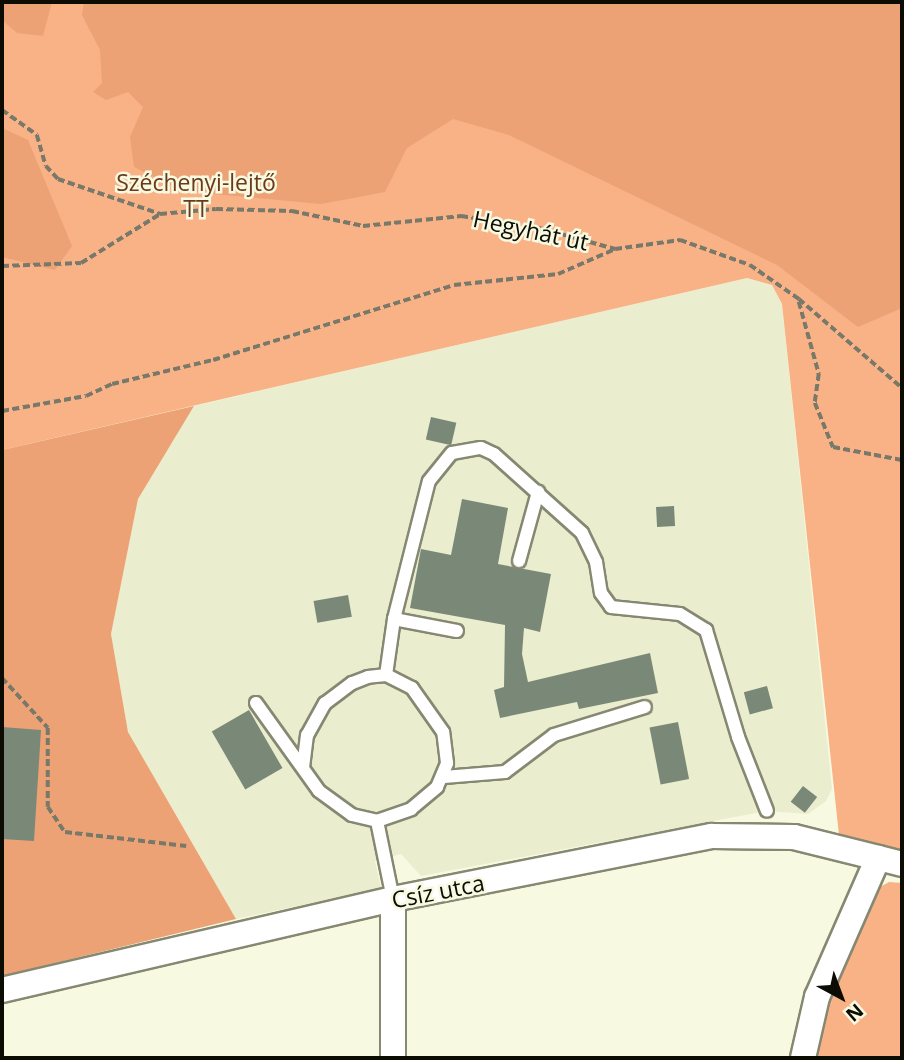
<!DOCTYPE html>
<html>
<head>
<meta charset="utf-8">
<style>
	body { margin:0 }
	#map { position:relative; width:904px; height:1060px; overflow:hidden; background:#f7f9e1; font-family:"Open Sans",sans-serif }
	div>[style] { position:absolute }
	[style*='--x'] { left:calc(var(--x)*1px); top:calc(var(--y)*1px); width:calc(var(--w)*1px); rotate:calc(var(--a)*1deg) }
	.built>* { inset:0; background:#ebedcf }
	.green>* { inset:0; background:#f9b186 }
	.forest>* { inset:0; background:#eca274 }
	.building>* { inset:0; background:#7a8977; transform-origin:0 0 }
	.path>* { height:3.5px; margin-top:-1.75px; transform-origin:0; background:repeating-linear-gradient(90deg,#78796a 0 7px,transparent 0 10.5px) }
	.roads { filter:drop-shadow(2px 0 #868872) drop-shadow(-2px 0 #868872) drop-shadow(0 2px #868872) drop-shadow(0 -2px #868872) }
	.lane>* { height:12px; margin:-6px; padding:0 6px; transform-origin:6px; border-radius:6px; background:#fff }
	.street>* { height:24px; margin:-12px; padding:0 12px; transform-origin:12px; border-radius:12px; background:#fff }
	span { translate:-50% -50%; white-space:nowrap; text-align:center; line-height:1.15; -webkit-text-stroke:5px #f7f9e1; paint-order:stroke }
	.park-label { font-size:23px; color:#6b3a1a }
	.street-label { font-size:23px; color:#0c0c05 }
	.frame { position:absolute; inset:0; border:4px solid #0c0c05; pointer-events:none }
	.north { position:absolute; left:806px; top:962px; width:70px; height:70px; -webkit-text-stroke:5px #f7f9e1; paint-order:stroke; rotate:139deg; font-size:19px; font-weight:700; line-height:28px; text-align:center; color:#0c0c05 }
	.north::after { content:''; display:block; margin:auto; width:24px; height:32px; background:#0c0c05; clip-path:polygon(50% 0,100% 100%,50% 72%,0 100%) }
</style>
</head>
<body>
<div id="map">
	<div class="built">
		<i style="clip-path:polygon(747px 278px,772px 285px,782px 304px,832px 789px,826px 801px,808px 814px,767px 811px,421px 876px,401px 854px,375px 861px,381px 888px,236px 919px,128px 732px,111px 634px,138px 499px,194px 406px)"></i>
	</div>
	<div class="green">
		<i style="clip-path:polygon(2px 2px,902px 2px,902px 852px,839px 835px,782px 304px,772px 285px,747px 278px,2px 450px)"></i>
		<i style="clip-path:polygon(889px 882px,902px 883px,902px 1058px,808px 1058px,869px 893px)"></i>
	</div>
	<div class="forest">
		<i style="clip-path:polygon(2px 2px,52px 2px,43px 36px,17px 33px,2px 20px)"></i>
		<i style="clip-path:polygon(84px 2px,902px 2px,902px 308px,858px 327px,777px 265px,509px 135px,453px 119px,407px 148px,385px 192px,321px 204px,182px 191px,134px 167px,130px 137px,143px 107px,128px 92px,106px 100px,93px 92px,102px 83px,100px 50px,82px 15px)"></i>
		<i style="clip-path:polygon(2px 128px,28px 140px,72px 246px,55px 270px,2px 257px)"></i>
		<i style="clip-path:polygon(194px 406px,138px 499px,111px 634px,128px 732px,236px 919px,2px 976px,2px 450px)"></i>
	</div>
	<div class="building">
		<i style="left:431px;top:417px;width:26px;height:23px;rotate:13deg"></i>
		<i style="clip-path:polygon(462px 499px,508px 508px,498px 564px,551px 574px,540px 632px,524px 628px,522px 654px,528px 682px,650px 653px,658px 693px,579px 709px,577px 702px,500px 718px,494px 690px,504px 687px,505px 625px,410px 608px,421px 549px,451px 555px)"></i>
		<i style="left:674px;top:506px;width:20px;height:18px;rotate:87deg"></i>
		<i style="left:348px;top:595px;width:22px;height:35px;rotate:80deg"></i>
		<i style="left:767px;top:686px;width:23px;height:24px;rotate:75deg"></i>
		<i style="left:249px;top:710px;width:67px;height:43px;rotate:60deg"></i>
		<i style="left:678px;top:722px;width:58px;height:29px;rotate:79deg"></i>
		<i style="clip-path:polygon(2px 727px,41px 730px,34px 841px,2px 839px)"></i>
		<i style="left:803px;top:786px;width:18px;height:20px;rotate:38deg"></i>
	</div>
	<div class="path">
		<i style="--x:2;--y:110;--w:43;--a:35.5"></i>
		<i style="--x:37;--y:135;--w:32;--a:74"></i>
		<i style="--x:46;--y:166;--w:18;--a:47"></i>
		<i style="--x:58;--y:179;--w:108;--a:18.9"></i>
		<i style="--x:2;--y:266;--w:79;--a:-2.2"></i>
		<i style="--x:81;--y:263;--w:93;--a:-31.8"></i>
		<i style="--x:160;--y:214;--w:56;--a:-5.1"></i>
		<i style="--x:216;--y:209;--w:76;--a:1.5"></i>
		<i style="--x:292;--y:211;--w:73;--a:11.9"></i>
		<i style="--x:363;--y:226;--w:99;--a:-5.8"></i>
		<i style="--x:461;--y:216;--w:79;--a:8.7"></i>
		<i style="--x:539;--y:228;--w:79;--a:15.4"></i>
		<i style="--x:615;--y:249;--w:66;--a:-7.9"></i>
		<i style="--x:680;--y:240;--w:74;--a:19.7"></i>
		<i style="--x:750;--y:265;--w:60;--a:34.8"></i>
		<i style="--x:799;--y:299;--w:136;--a:40.8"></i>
		<i style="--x:799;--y:302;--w:75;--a:74.5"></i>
		<i style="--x:819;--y:374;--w:29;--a:98"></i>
		<i style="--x:815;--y:403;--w:48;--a:67.8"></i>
		<i style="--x:833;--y:447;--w:70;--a:10.7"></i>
		<i style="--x:2;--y:411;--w:85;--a:-10.1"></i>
		<i style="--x:86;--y:396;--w:29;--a:-25"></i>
		<i style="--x:112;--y:384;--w:104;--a:-13.4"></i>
		<i style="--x:213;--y:360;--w:252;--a:-17.3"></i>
		<i style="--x:454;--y:285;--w:105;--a:-6"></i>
		<i style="--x:558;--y:274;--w:60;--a:-23.6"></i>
		<i style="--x:2;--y:678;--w:68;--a:47.4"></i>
		<i style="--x:48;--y:728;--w:79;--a:90"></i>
		<i style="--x:48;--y:807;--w:30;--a:56"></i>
		<i style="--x:65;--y:832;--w:122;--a:6.6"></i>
	</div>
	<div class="roads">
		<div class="lane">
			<i style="--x:519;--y:561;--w:72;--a:-74.6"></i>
			<i style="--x:394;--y:619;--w:64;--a:10.8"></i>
			<i style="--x:386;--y:675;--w:57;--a:-81.9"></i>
			<i style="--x:394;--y:619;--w:142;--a:-75.8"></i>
			<i style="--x:429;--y:481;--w:36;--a:-51"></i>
			<i style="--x:452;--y:453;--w:29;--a:-10"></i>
			<i style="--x:481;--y:448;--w:14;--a:25"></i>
			<i style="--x:494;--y:454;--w:118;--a:41.9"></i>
			<i style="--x:582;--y:533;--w:32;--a:64"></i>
			<i style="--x:596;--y:562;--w:31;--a:81"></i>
			<i style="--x:601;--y:593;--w:17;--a:54"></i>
			<i style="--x:611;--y:607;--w:69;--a:5.8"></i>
			<i style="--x:680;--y:614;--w:31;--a:32"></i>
			<i style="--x:706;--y:630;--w:112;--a:73.3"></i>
			<i style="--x:738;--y:737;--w:79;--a:68.6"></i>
			<i style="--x:256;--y:703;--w:108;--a:54.4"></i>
			<i style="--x:319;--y:791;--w:41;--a:36"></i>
			<i style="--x:352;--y:815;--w:26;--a:13"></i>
			<i style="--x:377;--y:821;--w:36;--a:-19"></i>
			<i style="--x:411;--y:809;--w:34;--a:-40"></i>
			<i style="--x:437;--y:787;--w:26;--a:-67"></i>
			<i style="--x:447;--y:763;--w:31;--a:-97"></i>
			<i style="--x:443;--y:732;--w:54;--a:-125.2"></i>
			<i style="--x:412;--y:688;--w:29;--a:-153"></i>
			<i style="--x:386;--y:675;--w:18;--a:174"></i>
			<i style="--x:368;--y:677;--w:17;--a:159"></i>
			<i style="--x:352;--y:683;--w:34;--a:143"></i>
			<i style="--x:325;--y:703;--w:37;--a:119"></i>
			<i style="--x:307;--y:735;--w:31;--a:97"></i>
			<i style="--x:444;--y:777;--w:61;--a:-4.7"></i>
			<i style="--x:505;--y:772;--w:61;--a:-37.1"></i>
			<i style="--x:554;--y:735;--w:95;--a:-17.1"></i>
			<i style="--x:377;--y:821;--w:80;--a:78.4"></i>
		</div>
		<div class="street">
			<i style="--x:393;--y:899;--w:159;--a:90"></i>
			<i style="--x:2;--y:990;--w:401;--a:-13.1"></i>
			<i style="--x:393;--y:899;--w:325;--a:-11.2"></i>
			<i style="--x:712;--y:836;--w:82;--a:0.7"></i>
			<i style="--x:794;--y:837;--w:111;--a:14"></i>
			<i style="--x:803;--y:1058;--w:63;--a:-77.1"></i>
			<i style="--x:817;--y:997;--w:152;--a:-66.3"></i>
		</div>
	</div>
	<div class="park-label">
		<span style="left:196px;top:195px">Széchenyi-lejtő<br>TT</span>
	</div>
	<div class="street-label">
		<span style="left:531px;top:230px;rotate:12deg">Hegyhát út</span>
		<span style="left:438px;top:891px;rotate:-11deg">Csíz utca</span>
	</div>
	<div class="frame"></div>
	<div class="north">N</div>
</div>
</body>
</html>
